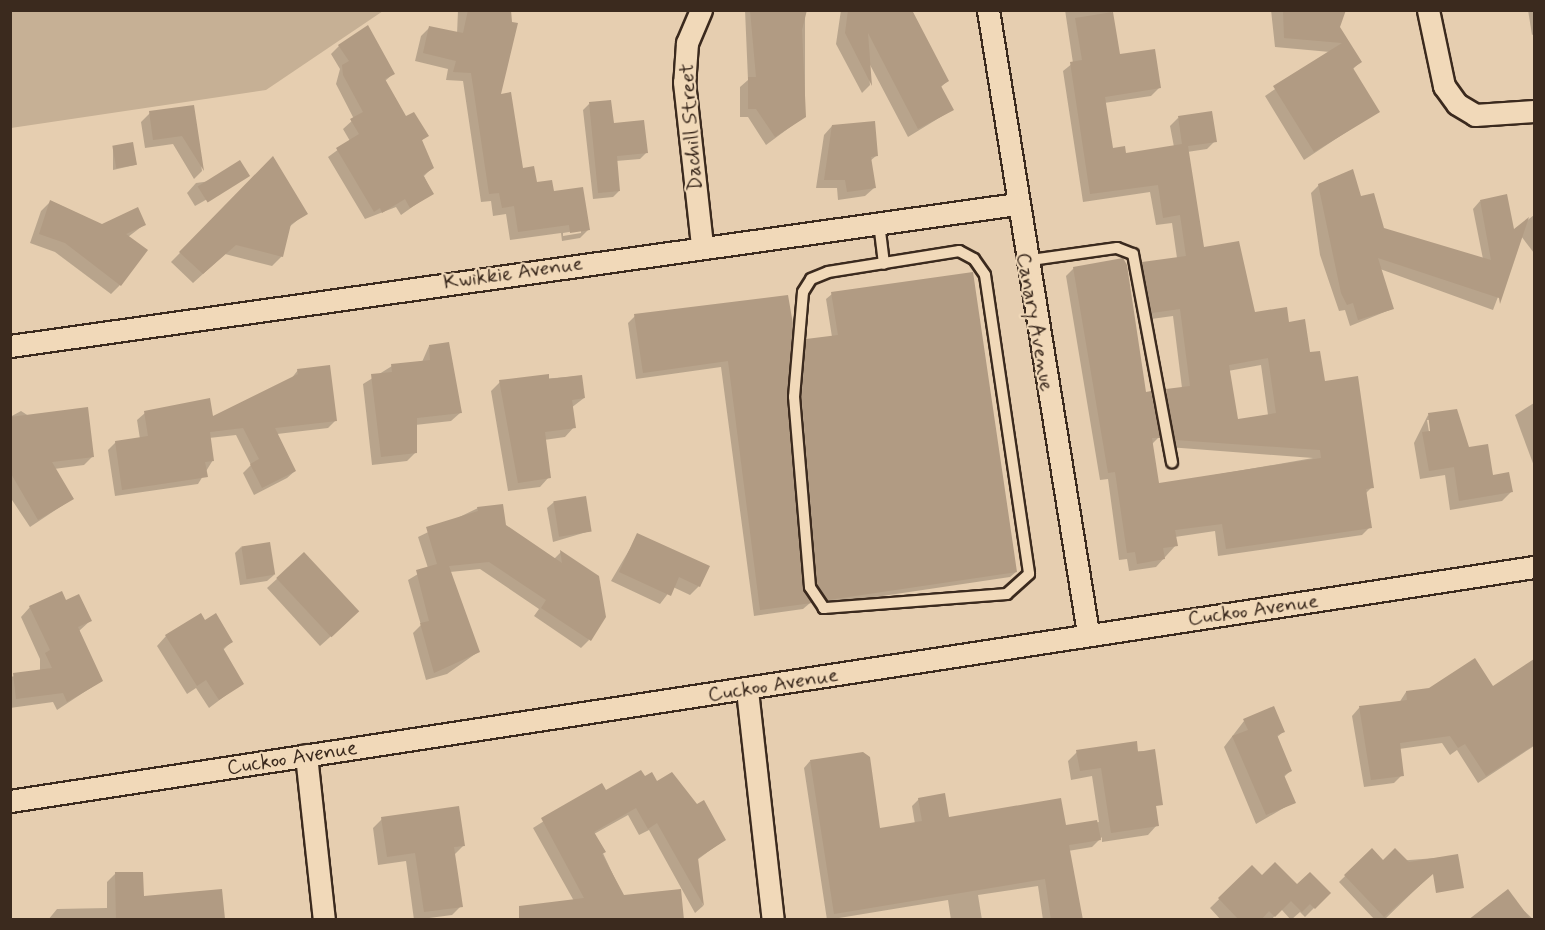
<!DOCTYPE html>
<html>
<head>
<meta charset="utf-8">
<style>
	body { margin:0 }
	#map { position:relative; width:1545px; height:930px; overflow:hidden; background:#e6ceb0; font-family:Mynerve,sans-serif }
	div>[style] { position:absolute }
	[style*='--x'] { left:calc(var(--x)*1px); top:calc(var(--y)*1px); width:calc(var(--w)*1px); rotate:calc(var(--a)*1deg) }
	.green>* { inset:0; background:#c6b095 }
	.shadow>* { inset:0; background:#0003 }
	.building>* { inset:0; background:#b19b83; transform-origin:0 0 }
	.roads { filter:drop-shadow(2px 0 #3b2a1e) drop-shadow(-2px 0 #3b2a1e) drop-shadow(0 2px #3b2a1e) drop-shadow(0 -2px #3b2a1e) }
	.service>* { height:10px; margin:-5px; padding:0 5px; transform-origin:5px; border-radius:5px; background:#f1d9b9 }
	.minor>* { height:21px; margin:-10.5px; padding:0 10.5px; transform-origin:10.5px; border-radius:10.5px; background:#f1d9b9 }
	span { translate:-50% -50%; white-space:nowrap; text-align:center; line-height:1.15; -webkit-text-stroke:4.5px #f1d9b9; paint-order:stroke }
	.street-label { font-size:21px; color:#3b2a1e }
	.frame { position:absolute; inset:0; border:12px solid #3b2a1e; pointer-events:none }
</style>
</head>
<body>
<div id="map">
	<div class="green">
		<i style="clip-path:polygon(10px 11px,11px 10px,383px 11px,266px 90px,11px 128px)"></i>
	</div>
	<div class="shadow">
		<i style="clip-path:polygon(evenodd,458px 10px,510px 10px,499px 96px,521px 170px,588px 230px,580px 238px,562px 241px,561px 233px,510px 240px,506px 214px,493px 216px,491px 201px,481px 202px,463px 81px,446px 80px,448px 69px,415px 61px,421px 36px,430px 27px,457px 34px,458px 10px,581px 230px,581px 233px,563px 236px,563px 233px,581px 230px)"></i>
		<i style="clip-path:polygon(745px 10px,805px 10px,805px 116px,766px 145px,748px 117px,740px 117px,740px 87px,748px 80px)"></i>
		<i style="clip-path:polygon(841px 10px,890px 10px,947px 81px,940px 88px,952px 110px,908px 137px,868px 61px,870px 85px,862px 93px,836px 44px)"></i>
		<i style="clip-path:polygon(evenodd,1065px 10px,1111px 10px,1118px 56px,1159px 88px,1151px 96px,1104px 103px,1112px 150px,1125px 155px,1174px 147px,1170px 126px,1178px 118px,1215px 141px,1207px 149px,1187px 152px,1203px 249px,1254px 313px,1288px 323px,1309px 354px,1372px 487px,1365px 494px,1370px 527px,1362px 535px,1218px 556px,1215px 531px,1175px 537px,1176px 545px,1156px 567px,1129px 571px,1127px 559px,1119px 560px,1108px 479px,1100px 480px,1066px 276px,1074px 268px,1144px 393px,1158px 438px,1151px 445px,1157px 485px,1313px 458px,1168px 447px,1159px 398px,1182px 388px,1173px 316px,1144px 320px,1135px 272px,1143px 264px,1177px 258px,1172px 223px,1156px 225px,1150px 192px,1083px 202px,1063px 71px,1073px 63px,1065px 10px,1261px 365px,1268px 415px,1237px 420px,1228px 371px,1261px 365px)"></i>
		<i style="clip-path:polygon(1271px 10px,1345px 10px,1339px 27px,1360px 62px,1352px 70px,1378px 111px,1304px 160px,1265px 96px,1330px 52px,1275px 47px)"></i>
		<i style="clip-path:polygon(1528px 10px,1534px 10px,1534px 34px,1532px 35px)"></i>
		<i style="clip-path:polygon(339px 46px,393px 74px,385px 81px,406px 118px,427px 136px,421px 141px,432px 168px,424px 176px,432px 193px,401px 215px,396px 207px,365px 219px,328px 157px,350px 141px,343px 129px,354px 119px,336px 84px,340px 69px,331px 54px)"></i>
		<i style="clip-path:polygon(589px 104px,646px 153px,640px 159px,616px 161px,619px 191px,613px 197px,593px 199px,583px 110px)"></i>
		<i style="clip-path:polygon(193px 106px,202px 171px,194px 179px,173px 144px,145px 148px,141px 122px,150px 113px)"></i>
		<i style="clip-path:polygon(832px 126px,876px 156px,870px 161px,874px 188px,865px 196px,838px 200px,837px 188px,816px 188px,824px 135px)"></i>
		<i style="clip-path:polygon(113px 146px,135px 165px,113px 170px)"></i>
		<i style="clip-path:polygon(273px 159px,306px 213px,288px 228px,282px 256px,272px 266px,225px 254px,193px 283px,171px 262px)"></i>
		<i style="clip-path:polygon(248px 176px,195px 206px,187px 193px,196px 183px)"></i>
		<i style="clip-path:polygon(1319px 185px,1360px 198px,1383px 229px,1483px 259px,1473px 209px,1480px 201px,1513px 232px,1534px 215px,1534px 253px,1521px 236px,1493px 310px,1380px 269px,1392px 309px,1350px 326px,1345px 310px,1339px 311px,1320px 255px,1311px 193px)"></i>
		<i style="clip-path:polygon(51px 201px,102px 225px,145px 224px,128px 237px,120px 285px,111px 294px,55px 252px,30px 243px,41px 211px)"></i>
		<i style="clip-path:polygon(832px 294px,1016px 572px,1010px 577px,822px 605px,812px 591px,796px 404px,801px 346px,832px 337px,826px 299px)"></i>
		<i style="clip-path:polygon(635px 316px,791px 324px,785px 398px,801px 588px,810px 603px,803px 609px,754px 616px,721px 367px,636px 379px,628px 323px)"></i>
		<i style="clip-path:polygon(429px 346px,460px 413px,451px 421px,415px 425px,416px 452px,407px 461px,372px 465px,363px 384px,392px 366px,422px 362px)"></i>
		<i style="clip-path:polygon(298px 370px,335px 421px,328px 428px,277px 434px,295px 471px,287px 478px,254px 495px,243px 473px,251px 465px,236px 435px,209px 438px,213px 460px,198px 484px,115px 496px,108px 450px,116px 442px,140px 439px,137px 420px,145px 413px,212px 418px,291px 379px)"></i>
		<i style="clip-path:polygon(581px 376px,584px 398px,571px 408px,574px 427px,565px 437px,544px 440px,549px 477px,540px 487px,508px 491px,491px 391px,500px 382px)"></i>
		<i style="clip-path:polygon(1534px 403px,1534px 466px,1515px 415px)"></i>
		<i style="clip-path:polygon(21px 411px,92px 457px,84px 465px,54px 469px,72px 499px,30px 527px,10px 497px,10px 417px)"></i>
		<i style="clip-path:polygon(evenodd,1428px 415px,1511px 492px,1502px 501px,1450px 510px,1445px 475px,1420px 479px,1414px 443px,1428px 415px,1427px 420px,1430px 420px,1430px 438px,1427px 420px)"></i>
		<i style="clip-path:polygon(554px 502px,590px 531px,553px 542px,547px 508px)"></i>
		<i style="clip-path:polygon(478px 508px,554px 559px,561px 552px,589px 640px,581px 648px,534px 616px,539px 609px,480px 569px,450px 572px,478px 652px,447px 674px,426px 680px,413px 633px,421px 625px,408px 580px,428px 568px,418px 537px)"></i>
		<i style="clip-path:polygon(638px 535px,699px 586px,690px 595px,673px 587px,660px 604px,611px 581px)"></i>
		<i style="clip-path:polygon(241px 547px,274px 575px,267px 581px,240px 585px,235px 553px)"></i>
		<i style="clip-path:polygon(304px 554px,348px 621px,320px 646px,267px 588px)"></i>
		<i style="clip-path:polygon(65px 602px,90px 621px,79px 631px,101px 681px,57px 710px,53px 702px,10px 708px,10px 677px,40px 671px,40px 659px,21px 617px,30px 607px)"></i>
		<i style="clip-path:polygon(205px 622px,231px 642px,222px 651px,242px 683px,209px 708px,196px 688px,187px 694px,157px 646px,166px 636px)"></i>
		<i style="clip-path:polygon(1534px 661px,1534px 746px,1478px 783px,1457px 750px,1450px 755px,1442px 743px,1399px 749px,1402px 775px,1394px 783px,1364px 787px,1352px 716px,1359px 708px,1399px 703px,1406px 692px,1492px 688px)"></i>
		<i style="clip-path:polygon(1244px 721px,1283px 732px,1276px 738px,1290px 771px,1284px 777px,1294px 802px,1256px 824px,1224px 747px)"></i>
		<i style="clip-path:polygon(1153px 751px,1157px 825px,1148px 835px,1102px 842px,1102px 837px,1092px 847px,1068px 851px,1081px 920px,1043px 920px,1038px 886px,978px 895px,982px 920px,951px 920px,948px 900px,827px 920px,804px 768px,810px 761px,879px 830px,915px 824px,912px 806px,919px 799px,948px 819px,1065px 827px,1099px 822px,1092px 776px,1071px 780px,1068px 761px,1077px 752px)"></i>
		<i style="clip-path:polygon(644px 778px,724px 840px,697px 860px,703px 906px,695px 913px,649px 830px,639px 835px,628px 815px,594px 834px,623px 896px,574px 901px,533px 828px,601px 785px,605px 792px)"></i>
		<i style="clip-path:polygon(382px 819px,464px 845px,454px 855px,461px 906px,452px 915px,414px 920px,406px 861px,378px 865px,373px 828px)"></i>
		<i style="clip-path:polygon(1372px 850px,1383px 862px,1449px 857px,1384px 920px,1375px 920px,1339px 882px)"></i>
		<i style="clip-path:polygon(1252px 867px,1262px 877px,1329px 893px,1305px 917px,1300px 912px,1291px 920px,1281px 909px,1271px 920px,1221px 920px,1210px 908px)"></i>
		<i style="clip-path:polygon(115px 874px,143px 898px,221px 890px,224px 920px,48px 920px,57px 909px,107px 908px,107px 882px)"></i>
		<i style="clip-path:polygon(1522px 909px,1534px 920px,1473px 920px)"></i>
	</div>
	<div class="building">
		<i style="clip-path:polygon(468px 10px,511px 10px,512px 22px,518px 23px,501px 94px,511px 92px,523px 168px,534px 166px,537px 182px,552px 180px,554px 191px,583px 187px,590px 230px,570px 233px,569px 225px,518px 232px,514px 206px,502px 208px,499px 193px,489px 194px,471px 73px,453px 72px,456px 61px,423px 53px,429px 26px,463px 33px)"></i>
		<i style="clip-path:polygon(750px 10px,807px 10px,802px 30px,806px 117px,775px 137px,756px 109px,748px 109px,748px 77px,756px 77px)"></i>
		<i style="clip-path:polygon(848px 10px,912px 10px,949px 81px,941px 86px,954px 110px,918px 129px,868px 33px,872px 86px,845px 33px)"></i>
		<i style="clip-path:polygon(1283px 10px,1346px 10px,1340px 27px,1362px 62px,1353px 68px,1380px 112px,1314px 152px,1273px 86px,1342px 43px,1284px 38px)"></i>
		<i style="clip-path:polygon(evenodd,1113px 12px,1120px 54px,1155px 49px,1161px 88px,1105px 97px,1113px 148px,1125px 146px,1126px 153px,1182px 144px,1178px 116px,1212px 111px,1217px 142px,1188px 146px,1204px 247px,1239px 241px,1255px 312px,1287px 307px,1289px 322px,1305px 319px,1310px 352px,1320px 351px,1325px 381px,1358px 376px,1374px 488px,1366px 489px,1372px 528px,1226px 549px,1222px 524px,1175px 530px,1178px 546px,1163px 548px,1165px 559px,1137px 564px,1135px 552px,1127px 553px,1115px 472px,1108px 473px,1073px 267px,1123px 258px,1127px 265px,1146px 392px,1151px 391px,1160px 438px,1152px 438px,1159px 483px,1321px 458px,1320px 450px,1175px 440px,1166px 389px,1190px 386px,1180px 309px,1152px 313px,1142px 262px,1186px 256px,1180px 215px,1163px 218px,1158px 185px,1090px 194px,1070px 62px,1082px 60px,1075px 18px,1113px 12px,1268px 358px,1276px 413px,1238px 419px,1229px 365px,1268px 358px)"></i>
		<i style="clip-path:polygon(368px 25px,395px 74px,385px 79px,406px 116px,414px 112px,429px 136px,422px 140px,434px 168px,423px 175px,434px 194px,410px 208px,405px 199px,382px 213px,380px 208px,374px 212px,336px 148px,359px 134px,350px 119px,363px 112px,343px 75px,342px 65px,349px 61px,338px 45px)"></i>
		<i style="clip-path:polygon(611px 100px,614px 123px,644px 120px,648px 153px,617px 156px,620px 191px,598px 193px,589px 102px)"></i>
		<i style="clip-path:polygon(194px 105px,204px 171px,182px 136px,153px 140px,149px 111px)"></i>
		<i style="clip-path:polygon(875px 121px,878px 156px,871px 157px,876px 188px,847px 192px,845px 180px,824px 180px,832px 125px)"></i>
		<i style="left:133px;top:142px;width:23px;height:21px;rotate:80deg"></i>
		<i style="clip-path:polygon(273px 156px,308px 214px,291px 224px,283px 257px,236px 245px,203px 274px,179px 252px)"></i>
		<i style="left:240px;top:160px;width:19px;height:50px;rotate:58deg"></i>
		<i style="clip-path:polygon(1353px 169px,1361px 196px,1374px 193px,1384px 228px,1491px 260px,1480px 200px,1507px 194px,1514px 229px,1529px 217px,1500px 304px,1499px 298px,1378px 258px,1394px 309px,1358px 320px,1353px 303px,1347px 305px,1341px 293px,1318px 184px)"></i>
		<i style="clip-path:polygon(50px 200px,102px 224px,138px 207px,146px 225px,126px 234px,148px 250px,121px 286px,65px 243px,39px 234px)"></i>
		<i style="clip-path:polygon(973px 272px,1017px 572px,828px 600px,817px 584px,802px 397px,806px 339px,838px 335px,831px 292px)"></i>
		<i style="clip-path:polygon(788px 295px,793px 324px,787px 398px,803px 588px,812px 603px,760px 610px,728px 361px,643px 373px,634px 314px)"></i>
		<i style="clip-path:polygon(449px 342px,462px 413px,417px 418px,417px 453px,381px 457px,371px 374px,392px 372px,391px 364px,430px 360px,429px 345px)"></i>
		<i style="clip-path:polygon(330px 365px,337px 421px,275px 428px,296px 471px,262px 488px,250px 464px,259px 459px,243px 428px,210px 432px,214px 461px,205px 462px,208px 477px,122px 490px,115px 441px,148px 436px,144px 411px,210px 398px,213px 416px,298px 374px,297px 369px)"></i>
		<i style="clip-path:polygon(549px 374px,549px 379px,582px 375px,585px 398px,572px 400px,576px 428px,545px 432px,551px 478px,518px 483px,499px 380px)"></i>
		<i style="clip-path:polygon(88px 407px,94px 457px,52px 462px,74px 499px,38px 520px,10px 472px,10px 417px)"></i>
		<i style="clip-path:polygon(1457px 409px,1469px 447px,1488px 444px,1493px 475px,1509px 472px,1513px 492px,1459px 501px,1454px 467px,1429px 471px,1422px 432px,1430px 431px,1428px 413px)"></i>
		<i style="left:586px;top:496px;width:36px;height:33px;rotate:81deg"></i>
		<i style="clip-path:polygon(503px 504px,506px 525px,562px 563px,560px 550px,599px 576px,606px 617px,591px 641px,541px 608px,546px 600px,489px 562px,449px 566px,480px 652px,434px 673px,420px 623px,429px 621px,416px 570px,437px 564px,426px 527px,478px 511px,477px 507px)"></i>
		<i style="clip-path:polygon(637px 533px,710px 566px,700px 587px,679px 577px,671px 596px,619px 572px)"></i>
		<i style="left:270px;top:542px;width:33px;height:29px;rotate:81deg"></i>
		<i style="left:304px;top:552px;width:81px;height:38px;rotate:47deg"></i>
		<i style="clip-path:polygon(62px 591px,66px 600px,79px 594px,92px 621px,78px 627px,103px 681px,67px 702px,63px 693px,16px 699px,13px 673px,52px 668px,45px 653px,50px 650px,29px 606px)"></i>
		<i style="clip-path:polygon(201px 613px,205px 620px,216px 613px,233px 642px,223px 648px,244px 684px,219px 700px,206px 680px,197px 686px,165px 635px)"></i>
		<i style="clip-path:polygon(1475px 658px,1493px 686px,1534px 659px,1534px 745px,1486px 776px,1465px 744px,1458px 748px,1450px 736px,1400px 743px,1404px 776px,1371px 780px,1359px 706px,1407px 700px,1406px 691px,1429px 688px)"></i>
		<i style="clip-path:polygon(1274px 706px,1285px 732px,1277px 735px,1292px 771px,1284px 775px,1296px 803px,1266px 815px,1232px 736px,1248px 730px,1243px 719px)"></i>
		<i style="clip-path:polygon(1137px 741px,1138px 752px,1155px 749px,1163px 805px,1156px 806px,1159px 826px,1111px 833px,1101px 768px,1080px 771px,1076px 750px)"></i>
		<i style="clip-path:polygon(863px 752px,870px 757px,880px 828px,922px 821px,918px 798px,945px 793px,949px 817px,1061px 798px,1066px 825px,1097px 820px,1101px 840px,1069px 845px,1083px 920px,1051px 920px,1045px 879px,834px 914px,810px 760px)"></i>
		<i style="clip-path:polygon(641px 770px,645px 776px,652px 772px,657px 781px,672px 772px,697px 804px,704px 800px,726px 840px,698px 858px,704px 906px,657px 823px,648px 829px,636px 808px,594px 832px,606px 852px,602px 854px,624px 895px,681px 889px,684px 920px,519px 920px,519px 906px,584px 898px,541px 818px,602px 783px,606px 790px)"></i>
		<i style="clip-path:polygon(459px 806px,465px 846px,454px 847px,463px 907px,424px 912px,415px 853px,387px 857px,381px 817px)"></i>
		<i style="clip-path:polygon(1372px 848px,1383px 860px,1395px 848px,1409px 862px,1458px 854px,1464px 888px,1436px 893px,1433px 874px,1384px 917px,1344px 875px)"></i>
		<i style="clip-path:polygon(1275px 862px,1297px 884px,1310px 872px,1331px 893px,1315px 909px,1310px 904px,1302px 912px,1291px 901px,1275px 917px,1269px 911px,1261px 920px,1239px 920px,1218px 898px,1252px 865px,1262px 875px)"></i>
		<i style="clip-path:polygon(115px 872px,143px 872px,144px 896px,222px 889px,225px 919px,116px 920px)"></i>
		<i style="clip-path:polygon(1508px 889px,1531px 920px,1468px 920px)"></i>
	</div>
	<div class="roads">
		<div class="service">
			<i style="--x:879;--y:223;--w:41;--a:83"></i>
			<i style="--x:959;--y:251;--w:17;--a:28"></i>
			<i style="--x:974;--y:259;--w:19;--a:55"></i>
			<i style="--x:985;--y:275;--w:302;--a:81.6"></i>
			<i style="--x:1029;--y:574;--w:30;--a:138"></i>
			<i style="--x:1007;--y:594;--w:184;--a:175.6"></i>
			<i style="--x:824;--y:608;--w:25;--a:-124"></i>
			<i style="--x:810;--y:587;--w:191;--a:-94.8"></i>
			<i style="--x:794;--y:397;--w:105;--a:-85.1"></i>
			<i style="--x:803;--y:292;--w:15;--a:-58"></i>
			<i style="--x:811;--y:279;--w:18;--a:-22"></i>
			<i style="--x:828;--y:272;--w:133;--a:-9.1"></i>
			<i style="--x:1024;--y:261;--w:94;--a:-8"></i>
			<i style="--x:1117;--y:248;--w:17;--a:21"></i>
			<i style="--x:1133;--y:254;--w:212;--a:79.4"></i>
		</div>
		<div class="minor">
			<i style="--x:701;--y:10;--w:36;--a:113"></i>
			<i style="--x:687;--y:43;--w:39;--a:94"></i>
			<i style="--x:684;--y:82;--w:165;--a:83.7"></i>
			<i style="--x:988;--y:10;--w:631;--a:80.88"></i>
			<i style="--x:1428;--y:10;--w:78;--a:78.1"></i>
			<i style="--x:1444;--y:86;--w:22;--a:54"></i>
			<i style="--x:1457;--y:104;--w:21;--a:31"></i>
			<i style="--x:1475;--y:115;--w:59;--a:-3.9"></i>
			<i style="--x:10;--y:346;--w:1016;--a:-8.03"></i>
			<i style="--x:747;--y:690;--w:231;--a:83.6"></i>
			<i style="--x:306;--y:755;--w:166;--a:83.8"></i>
			<i style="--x:10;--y:801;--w:1542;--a:-8.73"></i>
		</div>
	</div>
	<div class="street-label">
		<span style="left:691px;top:127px;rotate:-94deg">Dachill Street</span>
		<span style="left:513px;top:273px;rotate:-8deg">Kwikkie Avenue</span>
		<span style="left:1035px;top:322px;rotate:80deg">Canary Avenue</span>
		<span style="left:1253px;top:610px;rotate:-8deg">Cuckoo Avenue</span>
		<span style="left:773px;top:685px;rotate:-9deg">Cuckoo Avenue</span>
		<span style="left:292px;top:758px;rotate:-9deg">Cuckoo Avenue</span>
	</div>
	<div class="frame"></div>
</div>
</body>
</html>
